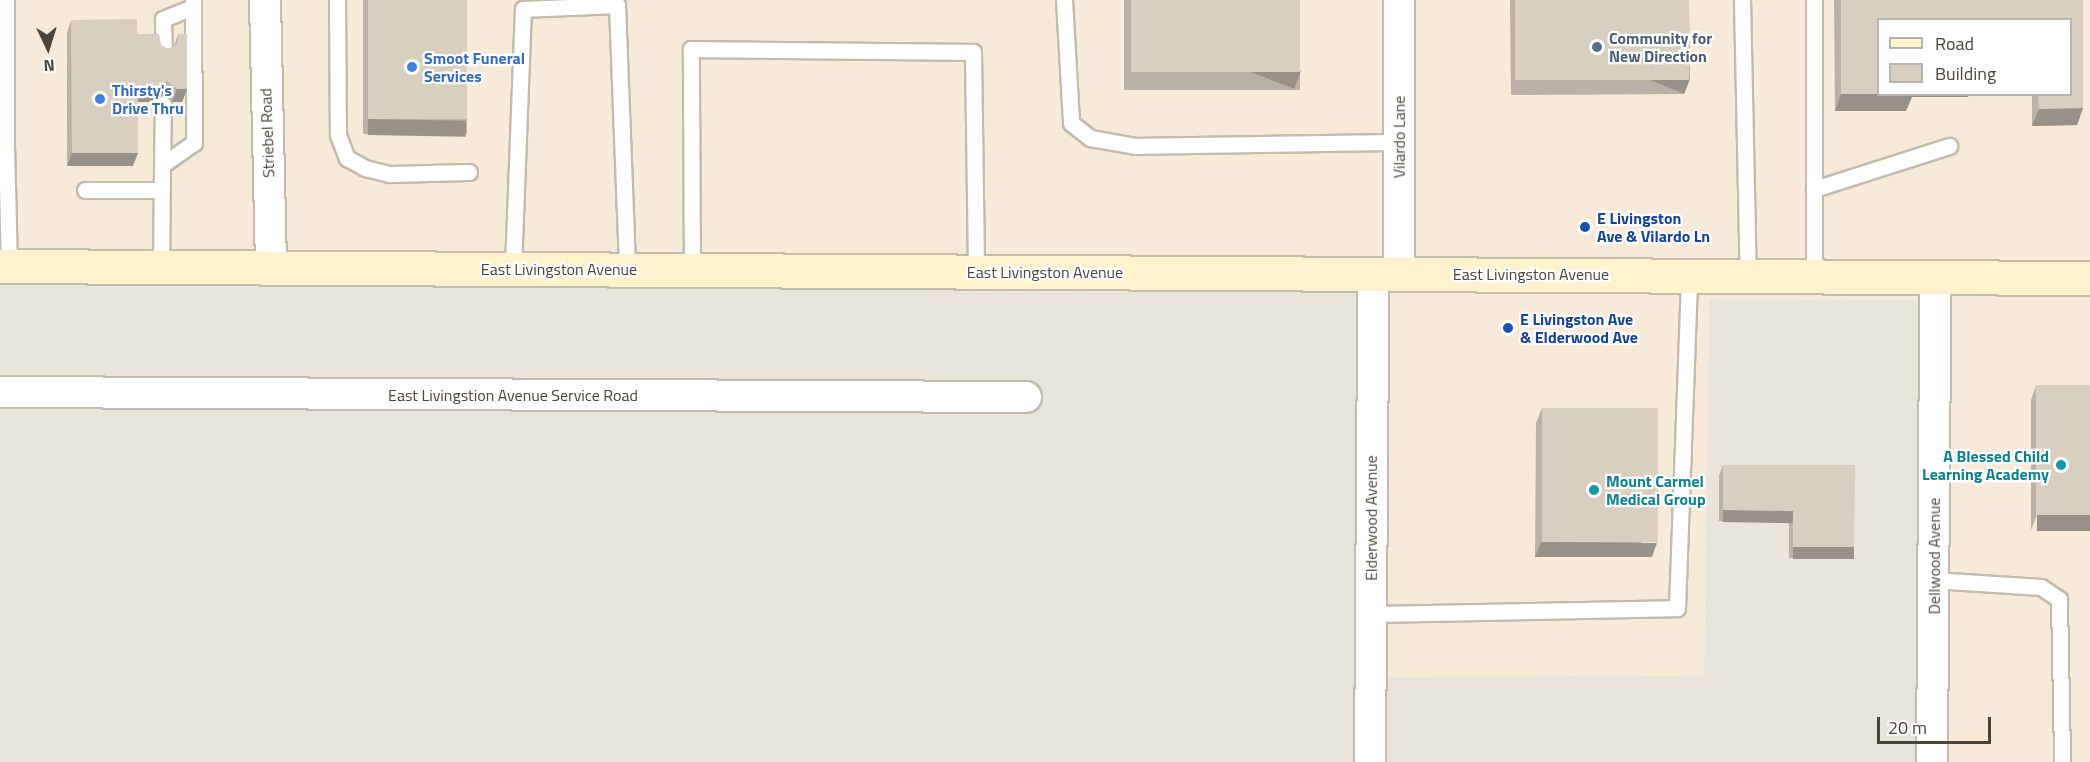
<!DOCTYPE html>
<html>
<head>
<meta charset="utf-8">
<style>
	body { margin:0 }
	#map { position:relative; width:2090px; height:762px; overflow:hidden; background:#f6f3ec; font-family:"Titillium Web",sans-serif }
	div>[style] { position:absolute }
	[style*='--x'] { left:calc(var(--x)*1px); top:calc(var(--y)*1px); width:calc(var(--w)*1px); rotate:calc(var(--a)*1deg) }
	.residential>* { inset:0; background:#eae5da }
	.commercial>* { inset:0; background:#f7ead8 }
	.roads { filter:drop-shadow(2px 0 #c2bbae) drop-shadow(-2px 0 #c2bbae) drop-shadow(0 2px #c2bbae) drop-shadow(0 -2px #c2bbae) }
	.lane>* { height:15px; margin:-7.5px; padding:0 7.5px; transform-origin:7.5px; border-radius:7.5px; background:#fff }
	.street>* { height:30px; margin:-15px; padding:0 15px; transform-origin:15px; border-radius:15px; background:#fff }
	.secondary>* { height:33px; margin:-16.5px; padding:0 16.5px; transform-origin:16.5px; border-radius:16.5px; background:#fff3cd }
	.wall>* { inset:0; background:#bab2a6; transform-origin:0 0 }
	.shaded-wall>* { inset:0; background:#979187; transform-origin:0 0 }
	.building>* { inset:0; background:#d8cfc1; transform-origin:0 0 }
	.dots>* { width:16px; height:16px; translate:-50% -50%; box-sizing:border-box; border:3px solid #fff; border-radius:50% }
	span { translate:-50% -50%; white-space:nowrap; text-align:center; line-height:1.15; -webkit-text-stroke:4.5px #fff; paint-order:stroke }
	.service-label { font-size:16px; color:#4e5e75; font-weight:700 }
	.left { translate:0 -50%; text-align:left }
	.shop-label { font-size:16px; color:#366cbe; font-weight:700 }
	.street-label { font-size:16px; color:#4b4439 }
	.transit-label { font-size:16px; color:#164399; font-weight:700 }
	.culture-label { font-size:16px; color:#0d838f; font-weight:700 }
	.right { translate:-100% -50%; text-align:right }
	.legend { position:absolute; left:1877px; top:18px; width:195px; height:78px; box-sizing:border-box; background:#fff; border:2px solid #b7b4b0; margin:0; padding:8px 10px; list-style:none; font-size:18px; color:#4b4439 }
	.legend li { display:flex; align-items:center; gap:12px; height:30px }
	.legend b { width:30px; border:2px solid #b7b4b0 }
	.north { position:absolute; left:18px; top:18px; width:60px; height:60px; -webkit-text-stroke:4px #fff; paint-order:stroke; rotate:176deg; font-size:16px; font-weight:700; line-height:24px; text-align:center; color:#4b4439 }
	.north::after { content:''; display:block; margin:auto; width:21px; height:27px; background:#4b4439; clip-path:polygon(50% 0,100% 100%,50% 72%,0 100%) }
	.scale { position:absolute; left:1877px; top:717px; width:114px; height:27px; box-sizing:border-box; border:3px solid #4b4439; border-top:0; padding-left:8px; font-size:18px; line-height:21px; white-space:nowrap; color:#4b4439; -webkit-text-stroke:4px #fff; paint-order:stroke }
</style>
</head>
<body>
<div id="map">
	<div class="residential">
		<i style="clip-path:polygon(0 275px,1377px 282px,1704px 676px,1709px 299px,1938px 300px,1941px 762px,0 762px)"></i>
	</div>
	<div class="commercial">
		<i style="clip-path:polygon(evenodd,0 0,2090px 0,2090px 762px,1941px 762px,1938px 300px,1709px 299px,1704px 676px,1369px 677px,1377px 282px,0 275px,0 0,1878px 20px,2070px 20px,2070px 94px,1878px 94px,1878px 20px)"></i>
	</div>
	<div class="roads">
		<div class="lane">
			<i style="--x:337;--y:0;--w:135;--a:89.6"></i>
			<i style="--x:338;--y:135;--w:25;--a:69"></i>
			<i style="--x:347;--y:158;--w:21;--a:29"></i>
			<i style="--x:365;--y:168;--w:25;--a:14"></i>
			<i style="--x:389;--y:174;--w:80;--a:-1.4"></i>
			<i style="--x:1064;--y:0;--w:123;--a:86.7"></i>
			<i style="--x:1071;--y:123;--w:24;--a:38"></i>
			<i style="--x:1090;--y:138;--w:47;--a:9.9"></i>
			<i style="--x:1136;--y:146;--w:263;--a:-0.9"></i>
			<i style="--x:1742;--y:0;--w:276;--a:88.8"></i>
			<i style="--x:164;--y:52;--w:33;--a:-92"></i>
			<i style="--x:163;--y:19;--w:32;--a:-22"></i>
			<i style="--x:0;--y:145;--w:6;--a:0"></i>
			<i style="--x:6;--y:145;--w:121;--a:88.6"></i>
			<i style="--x:6;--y:145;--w:145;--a:-90"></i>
			<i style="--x:162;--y:165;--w:61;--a:-89.1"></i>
			<i style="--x:1814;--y:189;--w:142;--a:-17.7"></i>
			<i style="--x:85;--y:190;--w:76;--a:0"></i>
			<i style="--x:161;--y:266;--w:101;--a:-89.4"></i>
			<i style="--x:162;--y:165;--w:39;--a:-35"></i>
			<i style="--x:194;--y:143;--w:143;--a:-90.4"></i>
			<i style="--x:513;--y:268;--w:259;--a:-87.8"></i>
			<i style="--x:523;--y:9;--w:94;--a:-2.4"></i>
			<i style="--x:617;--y:5;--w:264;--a:87.8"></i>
			<i style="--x:692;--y:270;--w:221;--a:-90.3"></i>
			<i style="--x:691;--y:49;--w:282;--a:0.6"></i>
			<i style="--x:973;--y:52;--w:219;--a:89.2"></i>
			<i style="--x:1814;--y:276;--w:276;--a:-90"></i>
			<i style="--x:1933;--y:580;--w:108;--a:3.7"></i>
			<i style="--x:2041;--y:587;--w:22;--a:34"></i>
			<i style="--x:2059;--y:599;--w:163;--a:88.9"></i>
			<i style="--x:1371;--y:614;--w:306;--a:-1.1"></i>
			<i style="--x:1677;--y:608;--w:333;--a:-87.9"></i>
		</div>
		<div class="street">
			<i style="--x:265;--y:0;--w:267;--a:88.7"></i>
			<i style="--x:1399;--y:0;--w:273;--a:90"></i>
			<i style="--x:0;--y:392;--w:1026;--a:0.28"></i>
			<i style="--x:1370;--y:762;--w:488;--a:-89.6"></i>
			<i style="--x:1932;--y:762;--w:485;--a:-89.6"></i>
		</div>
		<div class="secondary">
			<i style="--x:0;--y:266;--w:2090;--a:0.33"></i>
		</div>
	</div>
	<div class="wall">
		<i style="left:363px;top:0;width:104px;height:134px"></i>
		<i style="left:1124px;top:0;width:176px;height:90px"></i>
		<i style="clip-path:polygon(1510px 0,1689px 0,1690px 79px,1684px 94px,1511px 95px)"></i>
		<i style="clip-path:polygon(1834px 0,2083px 0,2083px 108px,2077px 125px,2032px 126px,2032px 94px,2070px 94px,2070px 20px,1878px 20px,1968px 97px,1912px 97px,1906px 111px,1835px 111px)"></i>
		<i style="clip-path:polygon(71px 20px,137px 34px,168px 49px,174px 46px,178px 34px,187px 89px,182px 102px,172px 102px,163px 94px,154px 102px,138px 102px,133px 166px,67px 166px,67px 33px)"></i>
		<i style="clip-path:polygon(2090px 385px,2031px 530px,2031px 400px,2036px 386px)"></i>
		<i style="clip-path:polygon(1542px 408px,1652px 557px,1535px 557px,1536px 423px)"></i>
		<i style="clip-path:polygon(1723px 465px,1854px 547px,1850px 558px,1789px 558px,1789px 522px,1719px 521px,1719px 475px)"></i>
	</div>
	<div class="shaded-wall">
		<i style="left:1301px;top:71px;width:19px;height:170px;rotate:111deg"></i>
		<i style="left:1690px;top:79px;width:16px;height:174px;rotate:112deg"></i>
		<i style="clip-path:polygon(167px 81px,163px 94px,154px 102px,133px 102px,138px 89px)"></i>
		<i style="clip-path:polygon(177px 89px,187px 89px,182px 102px,172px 102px)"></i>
		<i style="clip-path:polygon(1841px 94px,1969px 94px,1968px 97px,1912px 97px,1906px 111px,1835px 111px)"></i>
		<i style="clip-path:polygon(2083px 108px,2077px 125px,2032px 126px,2039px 109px)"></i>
		<i style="left:368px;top:119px;width:98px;height:16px;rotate:1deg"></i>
		<i style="clip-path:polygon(72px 153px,138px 153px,133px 166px,67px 166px)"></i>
		<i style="left:1723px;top:510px;width:70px;height:12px;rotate:1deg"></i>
		<i style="left:2037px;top:515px;width:53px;height:16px"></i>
		<i style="clip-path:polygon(1541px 542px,1657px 543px,1652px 557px,1535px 557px)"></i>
		<i style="left:1793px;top:547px;width:61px;height:12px"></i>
	</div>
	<div class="building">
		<i style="left:368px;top:0;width:99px;height:119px"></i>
		<i style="left:1131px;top:0;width:169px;height:72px"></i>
		<i style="left:1515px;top:0;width:174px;height:80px"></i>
		<i style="clip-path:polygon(1841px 0,2083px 0,2083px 108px,2039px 109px,2038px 94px,2070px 94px,2070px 20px,1878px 20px,1878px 94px,1841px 94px)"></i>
		<i style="clip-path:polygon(137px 19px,137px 34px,159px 34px,161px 45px,168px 49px,177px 44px,178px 34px,187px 34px,187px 89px,177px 89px,167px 81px,158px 89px,138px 89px,138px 153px,72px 153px,71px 20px)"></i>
		<i style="left:2090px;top:385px;width:130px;height:54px;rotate:90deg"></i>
		<i style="left:1542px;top:408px;width:116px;height:134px"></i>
		<i style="clip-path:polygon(1723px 465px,1855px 465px,1854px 547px,1793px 547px,1793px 511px,1723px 510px)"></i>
	</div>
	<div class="dots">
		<i style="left:1597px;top:47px;background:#5c6f8a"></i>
		<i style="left:412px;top:67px;background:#3f7fe0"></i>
		<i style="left:100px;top:99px;background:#3f7fe0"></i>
		<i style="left:1585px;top:227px;background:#1a4fb4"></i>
		<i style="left:1508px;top:328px;background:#1a4fb4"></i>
		<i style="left:2061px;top:465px;background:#0f9aa8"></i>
		<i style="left:1594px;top:490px;background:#0f9aa8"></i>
	</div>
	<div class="service-label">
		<span class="left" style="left:1609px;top:47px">Community for<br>New Direction</span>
	</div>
	<div class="shop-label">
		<span class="left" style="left:424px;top:67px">Smoot Funeral<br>Services</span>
		<span class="left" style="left:112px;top:99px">Thirsty's<br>Drive Thru</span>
	</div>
	<div class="street-label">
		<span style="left:267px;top:133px;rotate:-92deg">Striebel Road</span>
		<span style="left:1399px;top:137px;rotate:-90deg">Vilardo Lane</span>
		<span style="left:559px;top:269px">East Livingston Avenue</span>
		<span style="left:1045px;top:272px">East Livingston Avenue</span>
		<span style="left:1531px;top:274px">East Livingston Avenue</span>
		<span style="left:513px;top:395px">East Livingstion Avenue Service Road</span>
		<span style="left:1371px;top:518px;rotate:-90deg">Elderwood Avenue</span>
		<span style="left:1934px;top:556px;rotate:-90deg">Dellwood Avenue</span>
	</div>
	<div class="transit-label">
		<span class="left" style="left:1597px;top:227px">E Livingston<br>Ave &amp; Vilardo Ln</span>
		<span class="left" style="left:1520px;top:328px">E Livingston Ave<br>&amp; Elderwood Ave</span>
	</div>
	<div class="culture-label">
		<span class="right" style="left:2049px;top:465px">A Blessed Child<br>Learning Academy</span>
		<span class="left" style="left:1606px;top:490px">Mount Carmel<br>Medical Group</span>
	</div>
	<ul class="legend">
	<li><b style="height:8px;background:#fff3cd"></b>Road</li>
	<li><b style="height:16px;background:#d8cfc1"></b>Building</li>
	</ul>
	<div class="north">N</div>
	<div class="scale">20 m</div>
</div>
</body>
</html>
